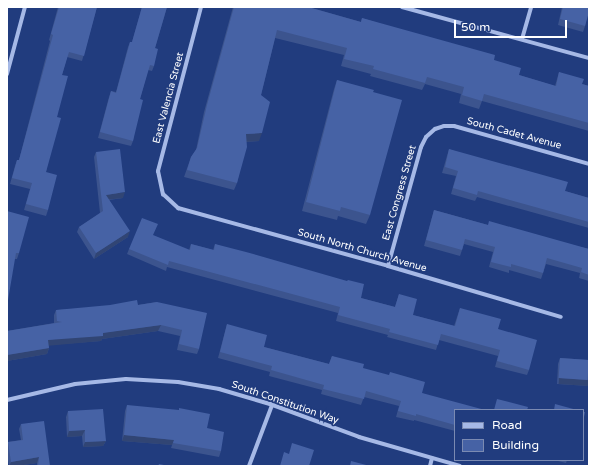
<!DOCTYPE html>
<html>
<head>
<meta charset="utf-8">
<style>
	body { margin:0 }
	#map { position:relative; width:596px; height:473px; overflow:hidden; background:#213c7e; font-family:"Varela Round",sans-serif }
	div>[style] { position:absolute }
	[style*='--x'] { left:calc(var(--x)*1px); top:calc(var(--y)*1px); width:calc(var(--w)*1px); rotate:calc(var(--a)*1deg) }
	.street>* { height:4px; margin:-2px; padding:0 2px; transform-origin:2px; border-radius:2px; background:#a6b9e6 }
	.wall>* { inset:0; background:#3c548e }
	.shaded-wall>* { inset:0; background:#314574; transform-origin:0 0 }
	.building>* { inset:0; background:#4662a5; transform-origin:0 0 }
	span { translate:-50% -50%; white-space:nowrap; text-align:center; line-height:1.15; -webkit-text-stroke:3.5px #213c7e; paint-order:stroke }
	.street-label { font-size:10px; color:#fff }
	.frame { position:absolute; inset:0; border:8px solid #fff; pointer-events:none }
	.legend { position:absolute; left:454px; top:409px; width:130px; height:52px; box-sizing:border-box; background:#213c7e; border:1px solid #7a8ab2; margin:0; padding:5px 7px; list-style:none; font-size:12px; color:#fff }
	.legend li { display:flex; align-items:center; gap:8px; height:20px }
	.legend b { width:20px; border:1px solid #7a8ab2 }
	.scale { position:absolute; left:454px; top:20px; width:113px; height:18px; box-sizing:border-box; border:2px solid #fff; border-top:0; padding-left:5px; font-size:12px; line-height:14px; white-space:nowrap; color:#fff; -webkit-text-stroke:3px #213c7e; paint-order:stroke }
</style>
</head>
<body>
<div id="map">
	<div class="street">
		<i style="--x:201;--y:7;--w:170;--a:104.7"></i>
		<i style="--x:158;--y:171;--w:24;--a:78"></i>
		<i style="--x:163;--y:194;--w:21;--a:43"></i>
		<i style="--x:178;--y:208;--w:218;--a:15.4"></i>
		<i style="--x:388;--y:266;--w:180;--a:16.4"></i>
		<i style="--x:402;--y:7;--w:194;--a:15.3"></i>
		<i style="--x:522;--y:39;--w:33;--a:-74"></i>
		<i style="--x:7;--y:74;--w:69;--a:-75"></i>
		<i style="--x:388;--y:266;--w:123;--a:-74.5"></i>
		<i style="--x:421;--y:147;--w:11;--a:-63"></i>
		<i style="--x:426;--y:137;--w:12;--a:-42"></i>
		<i style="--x:435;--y:129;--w:9;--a:-18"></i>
		<i style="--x:444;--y:126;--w:10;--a:0"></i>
		<i style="--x:454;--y:126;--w:140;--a:15.7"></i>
		<i style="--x:7;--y:400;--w:70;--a:-13.2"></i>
		<i style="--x:75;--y:384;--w:51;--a:-5.6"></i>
		<i style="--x:126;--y:379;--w:52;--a:3.3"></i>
		<i style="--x:178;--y:382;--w:42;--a:9.7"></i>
		<i style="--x:219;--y:389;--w:53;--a:16.4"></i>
		<i style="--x:270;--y:404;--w:95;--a:20.3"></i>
		<i style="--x:359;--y:437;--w:105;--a:16"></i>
		<i style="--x:249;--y:466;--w:65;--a:-69.3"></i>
		<i style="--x:430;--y:466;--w:8;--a:-76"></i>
	</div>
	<div class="wall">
		<i style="clip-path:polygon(58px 7px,97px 7px,82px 61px,67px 57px,62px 75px,57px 117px,46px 172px,48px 210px,46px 216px,24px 210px,30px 189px,10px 184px,15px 166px,17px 160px,19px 160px,50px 41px,49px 40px)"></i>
		<i style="clip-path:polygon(142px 7px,167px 7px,155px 48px,154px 66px,152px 71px,148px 70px,140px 99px,133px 141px,131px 146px,98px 138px,109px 97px,111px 91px,116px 92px,128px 47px,130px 42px,132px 42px)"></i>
		<i style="clip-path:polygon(233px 7px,308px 7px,361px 22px,362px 18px,494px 60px,519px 75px,555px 86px,559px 72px,582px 84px,589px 86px,589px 131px,482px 101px,479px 109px,459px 103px,461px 94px,425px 84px,422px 90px,370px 76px,371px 74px,341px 66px,344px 55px,275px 38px,261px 95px,259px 141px,246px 142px,237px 183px,234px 190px,184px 177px,191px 157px,196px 150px,204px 112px)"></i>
		<i style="clip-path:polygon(562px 7px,589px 7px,585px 26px,583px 32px,558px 25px)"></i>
		<i style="clip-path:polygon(337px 80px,373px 92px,370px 215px,366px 224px,338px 216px,337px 220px,302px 211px,334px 89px)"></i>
		<i style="clip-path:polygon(449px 149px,565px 191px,589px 198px,589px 228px,477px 197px,475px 201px,451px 194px,456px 176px,442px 173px)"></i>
		<i style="clip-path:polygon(96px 152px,123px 198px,109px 200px,128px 237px,94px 259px,77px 232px,79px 227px,100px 213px,94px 157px)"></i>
		<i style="clip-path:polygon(434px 210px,488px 225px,589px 249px,589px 281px,579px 278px,580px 273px,546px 264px,541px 279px,509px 270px,509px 273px,489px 267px,493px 252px,464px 244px,460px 256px,424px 246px)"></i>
		<i style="clip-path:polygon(7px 211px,19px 253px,17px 259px,15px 259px)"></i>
		<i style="clip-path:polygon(191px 244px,213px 250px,215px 244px,361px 298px,395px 307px,399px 294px,413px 315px,454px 326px,460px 308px,498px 329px,529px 370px,527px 375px,495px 367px,498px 356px,439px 340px,436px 350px,387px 337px,388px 335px,336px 321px,338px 313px,167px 267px,166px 271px,127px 254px,129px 249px,189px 250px)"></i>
		<i style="clip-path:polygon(157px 302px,199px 349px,197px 354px,177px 350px,180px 336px,158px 331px,102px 339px,101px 341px,49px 345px,49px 348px,47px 354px,7px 361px,7px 331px,54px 323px,54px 315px,56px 310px,138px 305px)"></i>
		<i style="clip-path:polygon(227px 324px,264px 347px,329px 364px,332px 356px,422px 393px,455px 410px,455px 431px,414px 420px,414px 421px,396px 417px,399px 406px,364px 397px,361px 405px,321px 394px,322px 390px,269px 376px,270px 372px,218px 358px)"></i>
		<i style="clip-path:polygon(560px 358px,589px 360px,589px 386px,557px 384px,558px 364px)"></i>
		<i style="clip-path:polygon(127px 405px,207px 428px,221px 451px,219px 457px,171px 448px,172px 445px,122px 441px,125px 411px)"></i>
		<i style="clip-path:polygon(68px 411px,106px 441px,103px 446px,83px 447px,82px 436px,67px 437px,66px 417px)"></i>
		<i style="clip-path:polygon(21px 424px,50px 466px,37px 466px,37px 463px,17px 466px,9px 466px,7px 455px,7px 445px,8px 442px,21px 440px,19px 429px)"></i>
		<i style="clip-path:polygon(554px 460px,567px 460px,566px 463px)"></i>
	</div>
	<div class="shaded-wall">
		<i style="clip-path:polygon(262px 133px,259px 141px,243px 142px,246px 134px)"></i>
		<i style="clip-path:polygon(125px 192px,123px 198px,104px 200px,106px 195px)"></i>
		<i style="clip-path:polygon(130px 231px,128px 237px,94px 259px,96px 253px)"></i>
		<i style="clip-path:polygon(161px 325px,158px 331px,102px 339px,101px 341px,46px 346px,48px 340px)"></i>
		<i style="clip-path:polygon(49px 348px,47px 354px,7px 361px,7px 355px)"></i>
		<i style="left:559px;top:378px;width:30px;height:6px;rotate:4deg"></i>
		<i style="clip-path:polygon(85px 430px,82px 436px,67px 437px,69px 431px)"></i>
		<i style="clip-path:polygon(124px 435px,174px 440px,172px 445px,122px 441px)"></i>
		<i style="clip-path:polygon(106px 441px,103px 446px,83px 447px,85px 442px)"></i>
		<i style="clip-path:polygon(39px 457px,37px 463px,17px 466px,9px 466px,11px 462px)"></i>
	</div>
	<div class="building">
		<i style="clip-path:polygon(59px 7px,97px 7px,84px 56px,69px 52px,62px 75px,68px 76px,57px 117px,61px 118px,46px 172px,57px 175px,48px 210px,26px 204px,32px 183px,12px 178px,17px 160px,19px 160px,53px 35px,51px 34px)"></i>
		<i style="clip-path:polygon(142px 7px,167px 7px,155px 48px,158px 49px,154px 66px,150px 65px,140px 99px,143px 100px,133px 141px,100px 132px,111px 91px,116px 93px,130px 42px,132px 42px)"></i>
		<i style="clip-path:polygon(234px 7px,308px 7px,361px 22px,362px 18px,495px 55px,494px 60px,521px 68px,519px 75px,556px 86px,559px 72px,584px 79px,582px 84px,589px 86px,589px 123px,484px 94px,482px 101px,462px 95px,464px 87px,427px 77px,425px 83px,373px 69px,374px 66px,344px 59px,347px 48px,277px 30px,261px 95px,270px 102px,262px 133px,246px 134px,247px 147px,237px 183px,187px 170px,191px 157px,197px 148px,207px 105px)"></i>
		<i style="clip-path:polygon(563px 7px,589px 7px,589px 12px,585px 26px,560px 19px)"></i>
		<i style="clip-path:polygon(337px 80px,374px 90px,373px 92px,402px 100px,370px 215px,341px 207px,340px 211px,306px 202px)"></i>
		<i style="clip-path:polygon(120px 149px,125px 192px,106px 195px,130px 231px,96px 253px,79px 227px,103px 211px,96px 152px)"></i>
		<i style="clip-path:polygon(449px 149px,568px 182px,565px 191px,589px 198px,589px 222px,478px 191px,477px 195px,453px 188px,458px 171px,445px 167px)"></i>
		<i style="clip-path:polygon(434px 210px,488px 225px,489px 221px,589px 249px,589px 275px,581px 272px,582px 268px,547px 258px,543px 273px,511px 264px,511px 267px,491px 262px,495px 247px,465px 239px,462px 250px,426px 240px)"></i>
		<i style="clip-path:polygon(7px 211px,29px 217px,19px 253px,16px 253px,7px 306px)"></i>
		<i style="clip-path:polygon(142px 218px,158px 224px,153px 235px,190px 250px,191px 244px,214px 250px,215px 244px,246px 252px,347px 281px,348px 280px,364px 284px,361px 298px,395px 307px,399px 294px,417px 299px,413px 315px,455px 326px,460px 308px,501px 319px,498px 329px,537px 340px,529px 370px,497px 361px,500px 350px,441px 334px,438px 345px,389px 332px,390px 329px,338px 315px,340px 307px,169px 261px,168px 265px,129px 249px)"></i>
		<i style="clip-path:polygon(137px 300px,138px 305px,157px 302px,207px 313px,199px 349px,179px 344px,182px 330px,161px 325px,103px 333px,103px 336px,48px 340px,49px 348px,7px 355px,7px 331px,62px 322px,57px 321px,56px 310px,110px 305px)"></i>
		<i style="clip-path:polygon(227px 324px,267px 335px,264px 347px,329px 364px,332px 356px,364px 364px,363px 368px,389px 375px,390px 372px,425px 382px,422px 393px,485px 410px,455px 410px,455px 425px,416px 414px,416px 416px,398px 411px,401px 401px,366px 391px,364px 399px,323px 389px,324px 385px,271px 370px,272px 366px,220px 352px)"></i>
		<i style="left:560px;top:358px;width:29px;height:20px;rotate:4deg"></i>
		<i style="clip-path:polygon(497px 399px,528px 407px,527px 410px,494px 410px)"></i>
		<i style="clip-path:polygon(555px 404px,577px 410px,554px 410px)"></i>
		<i style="clip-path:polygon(127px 405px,179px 410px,179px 408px,210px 414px,207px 428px,224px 432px,221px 451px,173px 443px,174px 440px,124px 435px)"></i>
		<i style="clip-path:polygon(103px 409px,106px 441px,85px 442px,85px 430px,69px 431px,68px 411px)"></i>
		<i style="clip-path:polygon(583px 412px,585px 412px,583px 422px)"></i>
		<i style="clip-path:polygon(44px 421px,50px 466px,38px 466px,39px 457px,11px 462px,8px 442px,23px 440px,21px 424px)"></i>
		<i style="clip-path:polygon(292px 443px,314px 450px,309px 466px,280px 466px,284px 452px,289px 454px)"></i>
		<i style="clip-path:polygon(351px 461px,370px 466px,350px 466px)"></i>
		<i style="clip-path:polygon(159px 464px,169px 466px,158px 466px)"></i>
	</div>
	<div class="street-label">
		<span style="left:169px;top:98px;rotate:-75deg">East Valencia Street</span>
		<span style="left:514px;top:134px;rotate:15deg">South Cadet Avenue</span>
		<span style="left:400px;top:193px;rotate:-74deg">East Congress Street</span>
		<span style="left:362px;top:251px;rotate:16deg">South North Church Avenue</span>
		<span style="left:285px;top:403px;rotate:19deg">South Constitution Way</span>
	</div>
	<div class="frame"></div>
	<ul class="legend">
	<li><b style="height:5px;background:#a6b9e6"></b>Road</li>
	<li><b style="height:11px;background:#4662a5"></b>Building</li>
	</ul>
	<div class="scale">50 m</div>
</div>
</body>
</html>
